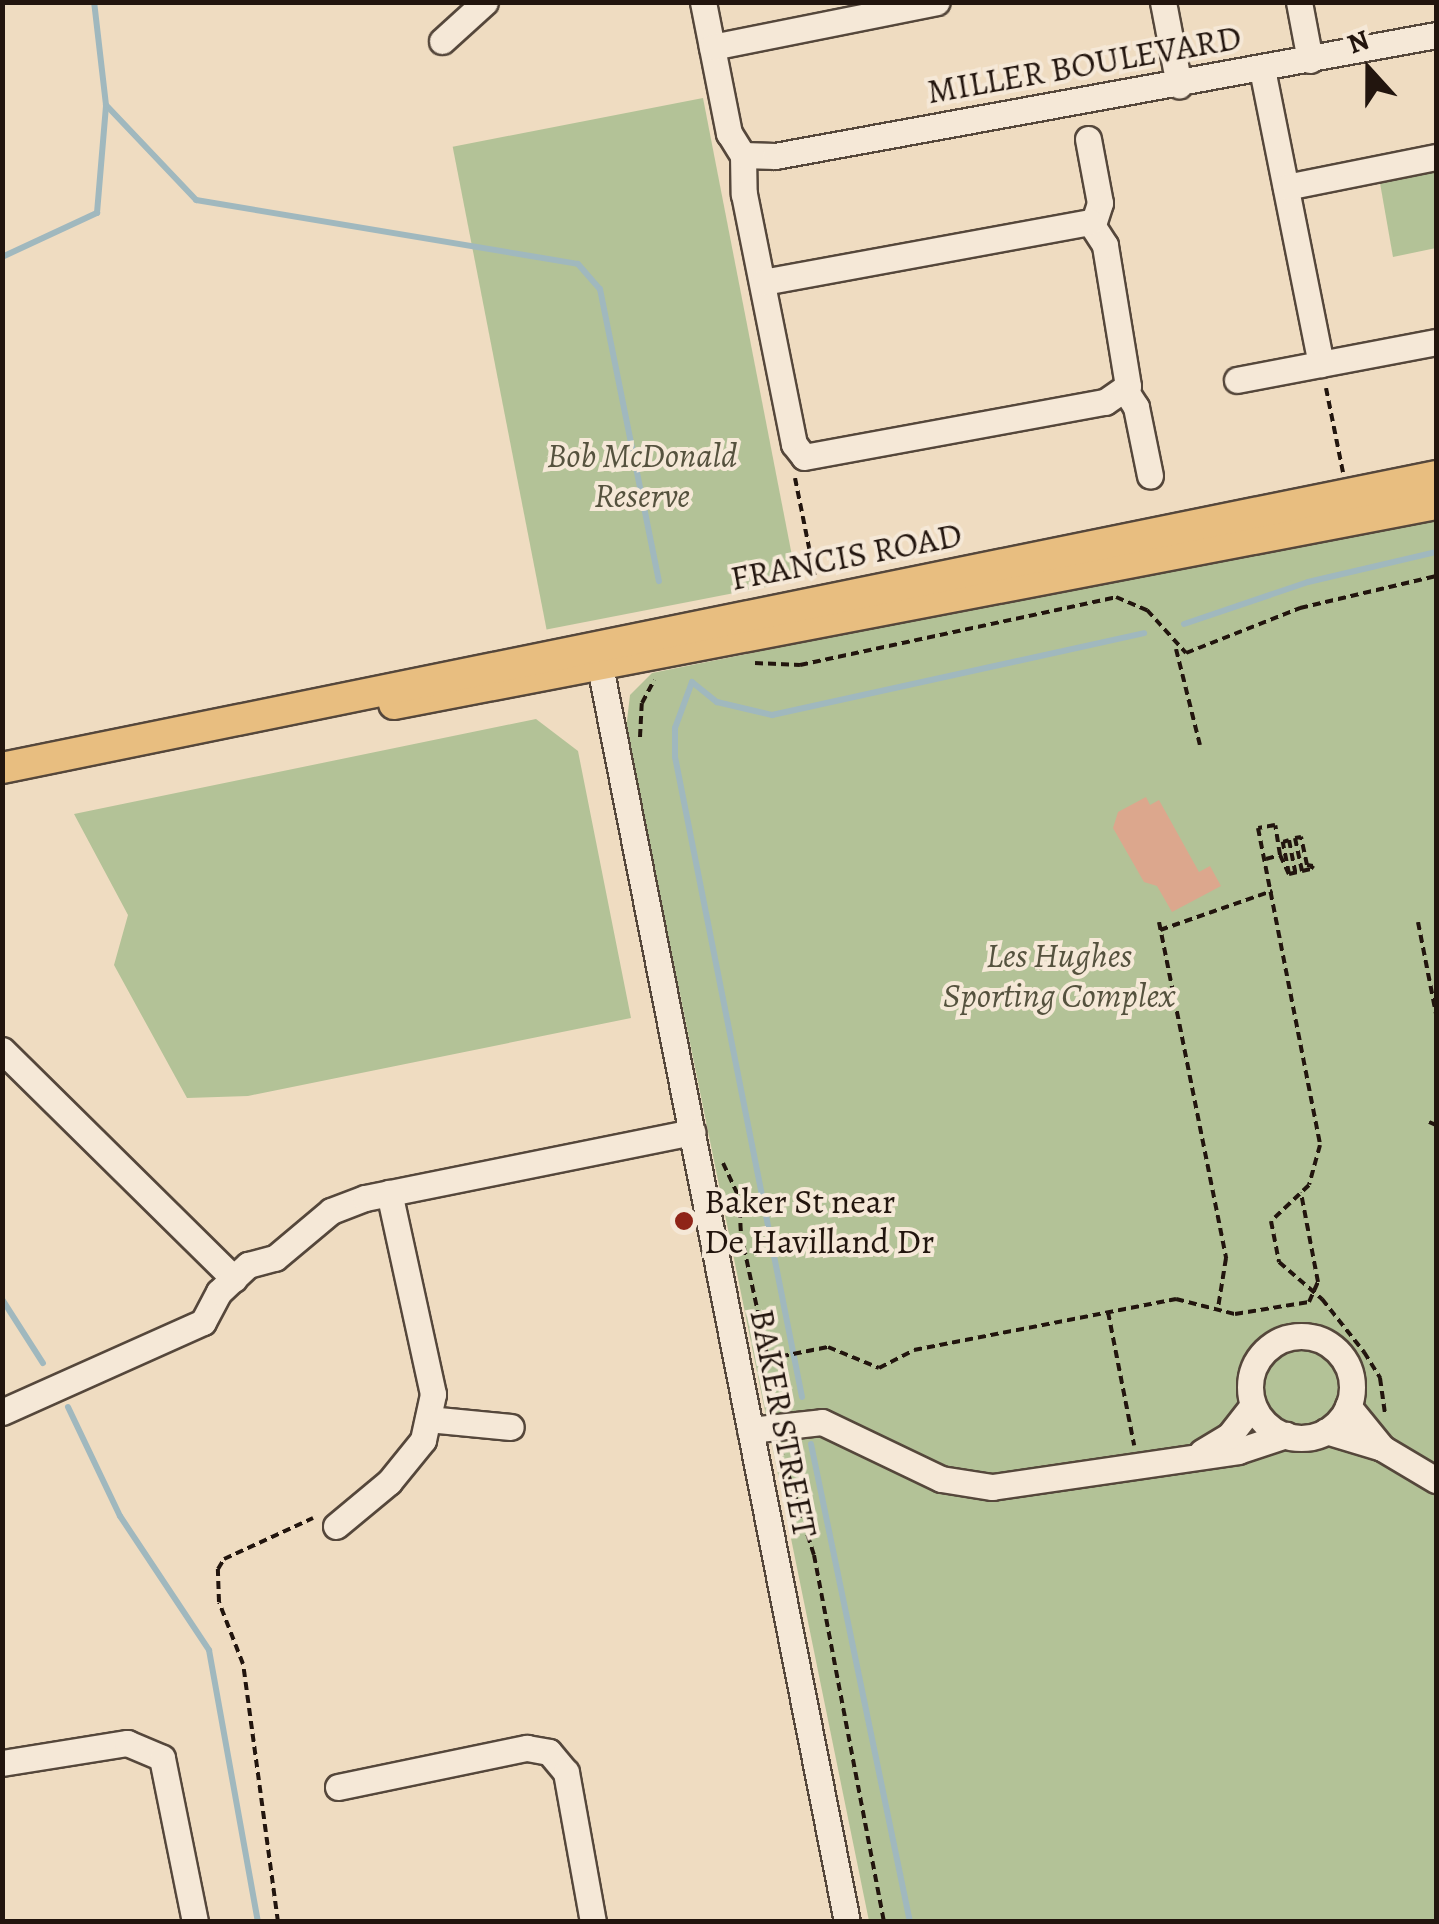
<!DOCTYPE html>
<html>
<head>
<meta charset="utf-8">
<style>
	body { margin:0 }
	#map { position:relative; width:1439px; height:1924px; overflow:hidden; background:#efdcc1; font-family:Alegreya,serif }
	div>[style] { position:absolute }
	[style*='--x'] { left:calc(var(--x)*1px); top:calc(var(--y)*1px); width:calc(var(--w)*1px); rotate:calc(var(--a)*1deg) }
	.green>* { inset:0; background:#b3c297; transform-origin:0 0 }
	.stream>* { height:6px; margin:-3px; padding:0 3px; transform-origin:3px; border-radius:3px; background:#a0b8be }
	.building>* { inset:0; background:#dca78d }
	.path>* { height:4px; margin-top:-2px; transform-origin:0; background:repeating-linear-gradient(90deg,#22150e 0 8px,transparent 0 13px) }
	.roads { filter:drop-shadow(2px 0 #55473b) drop-shadow(-2px 0 #55473b) drop-shadow(0 2px #55473b) drop-shadow(0 -2px #55473b) }
	.minor>* { height:25px; margin:-12.5px; padding:0 12.5px; transform-origin:12.5px; border-radius:12.5px; background:#f5e8d7 }
	.minor>.ring { margin:-12.5px; padding:0; box-sizing:content-box; background:none; border:25px solid #f5e8d7; border-radius:50% }
	.major>* { height:30px; margin:-15px; padding:0 15px; transform-origin:15px; border-radius:15px; background:#e8be80 }
	.dots>* { width:28px; height:28px; translate:-50% -50%; box-sizing:border-box; border:5px solid #f5e8d7; border-radius:50% }
	span { translate:-50% -50%; white-space:nowrap; text-align:center; line-height:1.15; -webkit-text-stroke:8px #f5e8d7; paint-order:stroke }
	.street-label { font-size:35px; color:#22150e }
	.park-label { font-size:35px; color:#55523e; font-style:italic }
	.poi-label { font-size:35px; color:#22150e }
	.left { translate:0 -50%; text-align:left }
	.frame { position:absolute; inset:0; border:5px solid #22150e; pointer-events:none }
	.north { position:absolute; left:1319px; top:20px; width:100px; height:100px; -webkit-text-stroke:8px #f5e8d7; paint-order:stroke; rotate:339deg; font-size:28px; font-weight:700; line-height:40px; text-align:center; color:#22150e }
	.north::after { content:''; display:block; margin:auto; width:35px; height:45px; background:#22150e; clip-path:polygon(50% 0,100% 100%,50% 72%,0 100%) }
</style>
</head>
<body>
<div id="map">
	<div class="green">
		<i style="left:703px;top:98px;width:492px;height:255px;rotate:79deg"></i>
		<i style="clip-path:polygon(1436px 171px,1436px 248px,1393px 257px,1380px 183px)"></i>
		<i style="clip-path:polygon(1436px 515px,1436px 1921px,869px 1921px,626px 729px,630px 695px,652px 673px)"></i>
		<i style="clip-path:polygon(536px 719px,578px 751px,631px 1018px,248px 1096px,187px 1098px,114px 965px,128px 915px,74px 814px)"></i>
	</div>
	<div class="stream">
		<i style="--x:106;--y:105;--w:131;--a:46.5"></i>
		<i style="--x:196;--y:200;--w:387;--a:9.5"></i>
		<i style="--x:578;--y:264;--w:33;--a:49"></i>
		<i style="--x:600;--y:289;--w:298;--a:78.6"></i>
		<i style="--x:2;--y:257;--w:105;--a:-24.9"></i>
		<i style="--x:97;--y:213;--w:108;--a:-85.2"></i>
		<i style="--x:106;--y:105;--w:104;--a:-96.6"></i>
		<i style="--x:1184;--y:624;--w:131;--a:-18.7"></i>
		<i style="--x:1308;--y:582;--w:131;--a:-13.2"></i>
		<i style="--x:2;--y:1299;--w:76;--a:57.4"></i>
		<i style="--x:802;--y:1397;--w:652;--a:-101.22"></i>
		<i style="--x:675;--y:757;--w:29;--a:-90"></i>
		<i style="--x:675;--y:728;--w:49;--a:-69.7"></i>
		<i style="--x:692;--y:682;--w:32;--a:39"></i>
		<i style="--x:717;--y:702;--w:57;--a:13.3"></i>
		<i style="--x:772;--y:715;--w:381;--a:-12.4"></i>
		<i style="--x:68;--y:1407;--w:121;--a:64.5"></i>
		<i style="--x:120;--y:1516;--w:161;--a:56.4"></i>
		<i style="--x:209;--y:1650;--w:276;--a:79.8"></i>
		<i style="--x:811;--y:1444;--w:488;--a:78.3"></i>
	</div>
	<div class="building">
		<i style="clip-path:polygon(1146px 797px,1150px 805px,1159px 800px,1199px 872px,1210px 866px,1221px 886px,1172px 912px,1157px 886px,1144px 882px,1113px 828px,1118px 812px)"></i>
	</div>
	<div class="path">
		<i style="--x:1326;--y:388;--w:86;--a:78.6"></i>
		<i style="--x:795;--y:478;--w:101;--a:78.6"></i>
		<i style="--x:1176;--y:649;--w:99;--a:76"></i>
		<i style="--x:755;--y:663;--w:45;--a:2.5"></i>
		<i style="--x:800;--y:665;--w:323;--a:-12.1"></i>
		<i style="--x:1116;--y:597;--w:34;--a:23"></i>
		<i style="--x:1147;--y:610;--w:58;--a:47.8"></i>
		<i style="--x:1186;--y:653;--w:123;--a:-21.5"></i>
		<i style="--x:1300;--y:608;--w:140;--a:-13.2"></i>
		<i style="--x:640;--y:737;--w:34;--a:-87"></i>
		<i style="--x:642;--y:703;--w:26;--a:-62"></i>
		<i style="--x:1280;--y:855;--w:21;--a:65"></i>
		<i style="--x:1266;--y:859;--w:15;--a:-16"></i>
		<i style="--x:1280;--y:855;--w:30;--a:-99"></i>
		<i style="--x:1275;--y:825;--w:17;--a:170"></i>
		<i style="--x:1258;--y:828;--w:323;--a:78.9"></i>
		<i style="--x:1320;--y:1145;--w:41;--a:105.4"></i>
		<i style="--x:1309;--y:1185;--w:52;--a:136.5"></i>
		<i style="--x:1271;--y:1221;--w:42;--a:79"></i>
		<i style="--x:1279;--y:1262;--w:57;--a:40.7"></i>
		<i style="--x:1322;--y:1299;--w:68;--a:51.6"></i>
		<i style="--x:1364;--y:1352;--w:31;--a:58"></i>
		<i style="--x:1380;--y:1378;--w:36;--a:82"></i>
		<i style="--x:1289;--y:874;--w:13;--a:-13"></i>
		<i style="--x:1302;--y:871;--w:9;--a:-13"></i>
		<i style="--x:1311;--y:869;--w:4;--a:-56"></i>
		<i style="--x:1313;--y:866;--w:6;--a:-171"></i>
		<i style="--x:1307;--y:865;--w:29;--a:-102"></i>
		<i style="--x:1301;--y:837;--w:6;--a:171"></i>
		<i style="--x:1295;--y:838;--w:34;--a:78"></i>
		<i style="--x:1289;--y:874;--w:33;--a:-101"></i>
		<i style="--x:1283;--y:842;--w:6;--a:-18"></i>
		<i style="--x:1289;--y:840;--w:32;--a:79"></i>
		<i style="--x:1159;--y:922;--w:343;--a:78.7"></i>
		<i style="--x:1226;--y:1258;--w:51;--a:99.1"></i>
		<i style="--x:1418;--y:922;--w:94;--a:78.9"></i>
		<i style="--x:1160;--y:930;--w:119;--a:-19.2"></i>
		<i style="--x:1429;--y:1122;--w:8;--a:23"></i>
		<i style="--x:723;--y:1163;--w:38;--a:65"></i>
		<i style="--x:739;--y:1197;--w:37;--a:87"></i>
		<i style="--x:741;--y:1234;--w:128;--a:77.8"></i>
		<i style="--x:768;--y:1359;--w:17;--a:103"></i>
		<i style="--x:1108;--y:1312;--w:136;--a:78.9"></i>
		<i style="--x:768;--y:1359;--w:61;--a:-11.3"></i>
		<i style="--x:828;--y:1347;--w:55;--a:22.4"></i>
		<i style="--x:879;--y:1368;--w:39;--a:-27"></i>
		<i style="--x:914;--y:1350;--w:267;--a:-11"></i>
		<i style="--x:1176;--y:1299;--w:61;--a:14.3"></i>
		<i style="--x:1235;--y:1314;--w:75;--a:-9.2"></i>
		<i style="--x:1309;--y:1302;--w:22;--a:-66"></i>
		<i style="--x:1318;--y:1282;--w:91;--a:-100.8"></i>
		<i style="--x:780;--y:1448;--w:112;--a:72.4"></i>
		<i style="--x:814;--y:1555;--w:374;--a:79.2"></i>
		<i style="--x:278;--y:1922;--w:260;--a:-97.7"></i>
		<i style="--x:243;--y:1664;--w:66;--a:-111.2"></i>
		<i style="--x:219;--y:1602;--w:33;--a:-92"></i>
		<i style="--x:218;--y:1569;--w:12;--a:-59"></i>
		<i style="--x:224;--y:1559;--w:98;--a:-24.7"></i>
	</div>
	<div class="roads">
		<div class="minor">
			<i style="--x:703;--y:2;--w:134;--a:78.8"></i>
			<i style="--x:729;--y:133;--w:26;--a:58"></i>
			<i style="--x:1163;--y:2;--w:85;--a:79.1"></i>
			<i style="--x:1299;--y:2;--w:59;--a:79.3"></i>
			<i style="--x:442;--y:41;--w:58;--a:-42.2"></i>
			<i style="--x:712;--y:47;--w:229;--a:-11.3"></i>
			<i style="--x:1262;--y:69;--w:301;--a:78.7"></i>
			<i style="--x:1088;--y:139;--w:65;--a:79.4"></i>
			<i style="--x:1100;--y:203;--w:22;--a:108"></i>
			<i style="--x:743;--y:155;--w:39;--a:89"></i>
			<i style="--x:744;--y:194;--w:255;--a:78.7"></i>
			<i style="--x:794;--y:444;--w:16;--a:52"></i>
			<i style="--x:804;--y:457;--w:306;--a:-10.4"></i>
			<i style="--x:1105;--y:402;--w:28;--a:-35"></i>
			<i style="--x:1128;--y:386;--w:143;--a:-99.3"></i>
			<i style="--x:1105;--y:245;--w:27;--a:-123"></i>
			<i style="--x:1090;--y:222;--w:333;--a:169.6"></i>
			<i style="--x:743;--y:155;--w:32;--a:2"></i>
			<i style="--x:775;--y:156;--w:672;--a:-10.37"></i>
			<i style="--x:1286;--y:187;--w:153;--a:-11.3"></i>
			<i style="--x:1237;--y:380;--w:203;--a:-10.8"></i>
			<i style="--x:1125;--y:390;--w:20;--a:57"></i>
			<i style="--x:1136;--y:407;--w:70;--a:78.5"></i>
			<i style="--x:596;--y:646;--w:1300;--a:78.87"></i>
			<i style="--x:2;--y:1050;--w:326;--a:44.6"></i>
			<i class="ring" style="left:1250px;top:1336px;width:77px;height:77px"></i>
			<i style="--x:1348;--y:1406;--w:54;--a:51"></i>
			<i style="--x:2;--y:1412;--w:220;--a:-24.1"></i>
			<i style="--x:203;--y:1322;--w:34;--a:-62"></i>
			<i style="--x:219;--y:1292;--w:40;--a:-43"></i>
			<i style="--x:248;--y:1265;--w:28;--a:-15"></i>
			<i style="--x:275;--y:1258;--w:73;--a:-40"></i>
			<i style="--x:331;--y:1211;--w:36;--a:-21"></i>
			<i style="--x:365;--y:1198;--w:334;--a:-11.4"></i>
			<i style="--x:428;--y:1419;--w:83;--a:5.5"></i>
			<i style="--x:750;--y:1430;--w:72;--a:-6.3"></i>
			<i style="--x:822;--y:1422;--w:132;--a:25.6"></i>
			<i style="--x:941;--y:1479;--w:52;--a:8.9"></i>
			<i style="--x:992;--y:1487;--w:249;--a:-8.3"></i>
			<i style="--x:1238;--y:1451;--w:51;--a:-18.4"></i>
			<i style="--x:1326;--y:1431;--w:59;--a:16.9"></i>
			<i style="--x:1382;--y:1448;--w:63;--a:30.7"></i>
			<i style="--x:1202;--y:1452;--w:31;--a:-31"></i>
			<i style="--x:1229;--y:1436;--w:39;--a:-52"></i>
			<i style="--x:336;--y:1526;--w:69;--a:-39.7"></i>
			<i style="--x:389;--y:1482;--w:54;--a:-51"></i>
			<i style="--x:423;--y:1440;--w:47;--a:-77.7"></i>
			<i style="--x:433;--y:1394;--w:206;--a:-102.3"></i>
			<i style="--x:2;--y:1763;--w:127;--a:-9.1"></i>
			<i style="--x:127;--y:1743;--w:38;--a:23"></i>
			<i style="--x:162;--y:1758;--w:167;--a:78.6"></i>
			<i style="--x:338;--y:1787;--w:193;--a:-11.7"></i>
			<i style="--x:527;--y:1748;--w:22;--a:10"></i>
			<i style="--x:549;--y:1752;--w:26;--a:50"></i>
			<i style="--x:566;--y:1772;--w:152;--a:79.8"></i>
		</div>
		<div class="major">
			<i style="--x:394;--y:704;--w:1061;--a:-10.87"></i>
			<i style="--x:2;--y:768;--w:1463;--a:-11.51"></i>
		</div>
	</div>
	<div class="dots">
		<i style="left:684px;top:1221px;background:#8f2418"></i>
	</div>
	<div class="street-label">
		<span style="left:1084px;top:64px;rotate:-10deg">MILLER BOULEVARD</span>
		<span style="left:846px;top:556px;rotate:-11deg">FRANCIS ROAD</span>
		<span style="left:784px;top:1423px;rotate:79deg">BAKER STREET</span>
	</div>
	<div class="park-label">
		<span style="left:642px;top:475px">Bob McDonald<br>Reserve</span>
		<span style="left:1059px;top:975px">Les Hughes<br>Sporting Complex</span>
	</div>
	<div class="poi-label">
		<span class="left" style="left:704px;top:1221px">Baker St near<br>De Havilland Dr</span>
	</div>
	<div class="frame"></div>
	<div class="north">N</div>
</div>
</body>
</html>
